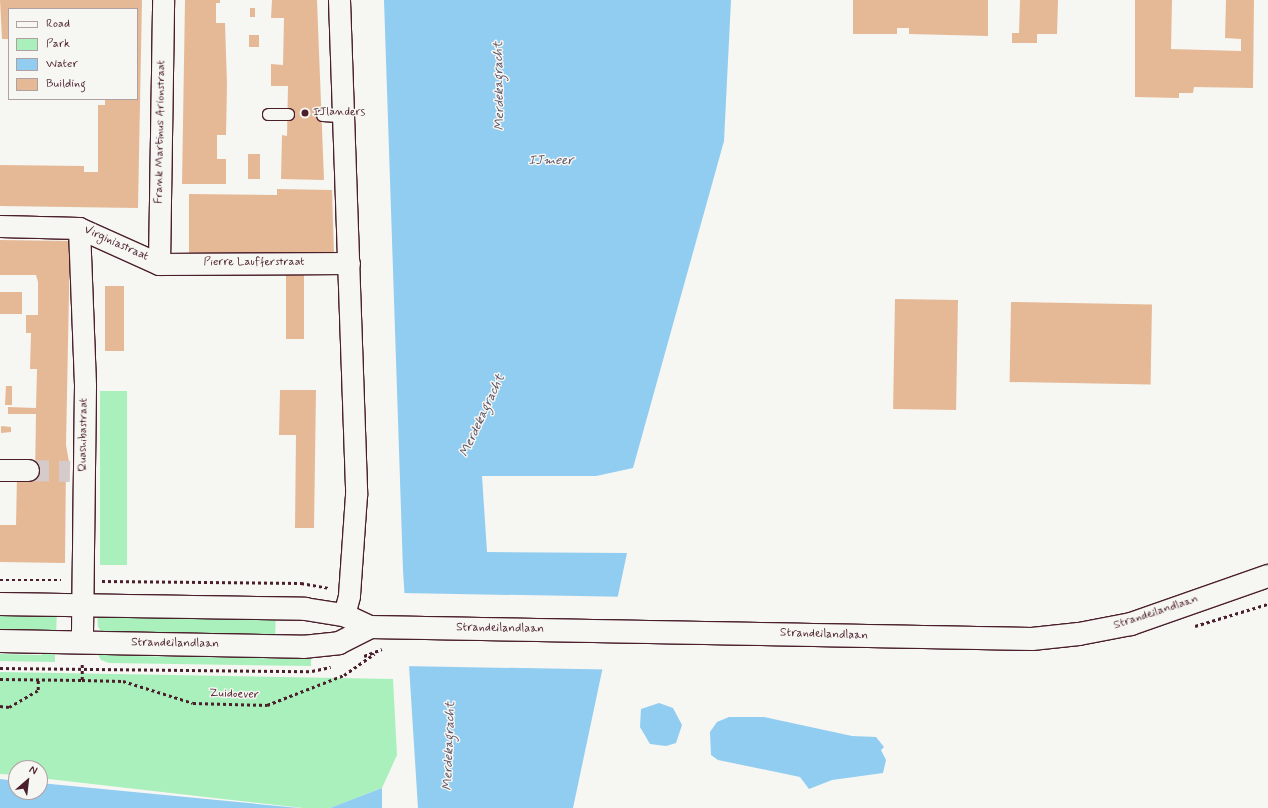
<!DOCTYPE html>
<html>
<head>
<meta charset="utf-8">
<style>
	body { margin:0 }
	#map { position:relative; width:1268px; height:808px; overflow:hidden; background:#f6f6f2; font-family:Mynerve,sans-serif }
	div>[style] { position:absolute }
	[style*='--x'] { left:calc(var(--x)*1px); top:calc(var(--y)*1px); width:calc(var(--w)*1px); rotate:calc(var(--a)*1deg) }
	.green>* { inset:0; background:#aaf0bc; transform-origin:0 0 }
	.water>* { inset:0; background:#91ccf1 }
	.pier>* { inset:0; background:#f6f6f2; transform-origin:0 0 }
	.building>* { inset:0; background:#e6b996; transform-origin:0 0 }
	.minor-tunnel>* { height:21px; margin-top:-10.5px; transform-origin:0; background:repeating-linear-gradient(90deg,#d4cbca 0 21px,transparent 0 31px) }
	.path>* { height:2.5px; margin-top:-1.25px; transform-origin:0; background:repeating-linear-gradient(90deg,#4a1f2b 0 3px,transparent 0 6px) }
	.roads { filter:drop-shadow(1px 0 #4a1f2b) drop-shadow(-1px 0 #4a1f2b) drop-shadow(0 1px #4a1f2b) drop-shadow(0 -1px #4a1f2b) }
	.service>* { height:11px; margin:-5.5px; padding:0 5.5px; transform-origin:5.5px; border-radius:5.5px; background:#f6f6f2 }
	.minor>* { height:21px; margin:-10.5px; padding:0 10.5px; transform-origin:10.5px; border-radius:10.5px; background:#f6f6f2 }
	.tertiary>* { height:22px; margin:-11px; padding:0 11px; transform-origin:11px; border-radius:11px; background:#f6f6f2 }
	.dots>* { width:11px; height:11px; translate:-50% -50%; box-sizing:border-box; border:2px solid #f6f6f2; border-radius:50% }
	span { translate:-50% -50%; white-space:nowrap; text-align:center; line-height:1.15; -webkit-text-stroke:3px #f6f6f2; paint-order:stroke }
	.poi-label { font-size:12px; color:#4a1f2b }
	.left { translate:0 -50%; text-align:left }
	.street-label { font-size:12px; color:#4a1f2b }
	.water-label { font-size:13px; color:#5f5366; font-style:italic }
	.legend { position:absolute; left:8px; top:8px; width:130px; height:92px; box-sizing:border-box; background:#f6f6f2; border:1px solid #b1a0a2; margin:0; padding:5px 7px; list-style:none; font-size:12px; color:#4a1f2b }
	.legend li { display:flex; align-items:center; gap:8px; height:20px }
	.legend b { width:20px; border:1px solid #b1a0a2 }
	.north { position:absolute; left:8px; top:760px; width:40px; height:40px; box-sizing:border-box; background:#f6f6f2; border:1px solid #b1a0a2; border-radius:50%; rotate:28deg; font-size:11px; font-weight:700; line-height:16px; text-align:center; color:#4a1f2b }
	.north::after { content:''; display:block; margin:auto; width:14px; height:18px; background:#4a1f2b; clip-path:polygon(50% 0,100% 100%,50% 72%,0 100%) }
</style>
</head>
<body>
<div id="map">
	<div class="green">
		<i style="left:100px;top:391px;width:27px;height:174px"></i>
		<i style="left:0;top:608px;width:57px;height:27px;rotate:2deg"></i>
		<i style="clip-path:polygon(97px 610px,276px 612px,275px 639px,104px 635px,98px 627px)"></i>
		<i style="clip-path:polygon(42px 646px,55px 646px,55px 662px,0 661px,0 654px,42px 655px)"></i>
		<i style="clip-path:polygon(129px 647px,129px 656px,311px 659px,311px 666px,109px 663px,101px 660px,97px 653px)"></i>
		<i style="clip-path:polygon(0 672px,393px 679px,397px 755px,382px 788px,330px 808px,303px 808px,40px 778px,40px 768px,16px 768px,16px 775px,0 774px)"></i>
	</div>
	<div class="water">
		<i style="clip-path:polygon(384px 0,731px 0,724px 141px,633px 468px,596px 476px,482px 476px,487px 552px,627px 553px,573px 808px,418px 808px,403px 570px)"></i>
		<i style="clip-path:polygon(659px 703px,673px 708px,682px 725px,676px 743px,666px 746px,650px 744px,640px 727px,641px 709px)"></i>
		<i style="clip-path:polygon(729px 717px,764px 717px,852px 736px,876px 737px,884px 747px,881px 750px,886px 760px,883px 773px,832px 780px,809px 789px,800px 777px,718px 760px,711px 755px,710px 732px,717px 722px)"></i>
		<i style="clip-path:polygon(0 779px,16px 781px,16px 792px,40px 792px,40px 783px,299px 808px,0 808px)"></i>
		<i style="clip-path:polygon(382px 788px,382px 808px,330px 808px)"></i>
	</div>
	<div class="pier">
		<i style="left:402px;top:593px;width:219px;height:73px;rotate:1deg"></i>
	</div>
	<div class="building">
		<i style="clip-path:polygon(0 0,142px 0,138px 208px,0 206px,0 165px,84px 166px,84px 172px,98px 172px,98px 105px,105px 105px,105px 99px,137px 99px,137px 9px,9px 9px,9px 39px,2px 39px)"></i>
		<i style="clip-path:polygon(185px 0,220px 0,220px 3px,216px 3px,216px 23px,225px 23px,227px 85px,226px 135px,217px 135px,217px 159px,226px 159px,226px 184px,182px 184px)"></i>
		<i style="clip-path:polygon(272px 0,317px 0,324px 180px,281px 179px,282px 135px,287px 136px,288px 86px,271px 86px,271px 64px,283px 65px,284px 18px,271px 18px)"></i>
		<i style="clip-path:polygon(853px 0,988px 0,988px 36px,909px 34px,909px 28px,897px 28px,897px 34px,853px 34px)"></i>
		<i style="clip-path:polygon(1020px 0,1058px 0,1057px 34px,1037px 34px,1037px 43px,1012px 43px,1012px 33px,1019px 33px)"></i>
		<i style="clip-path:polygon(1135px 0,1172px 0,1171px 49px,1241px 51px,1241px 39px,1225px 38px,1226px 0,1254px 0,1253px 88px,1194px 87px,1193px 93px,1179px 93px,1179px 98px,1135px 97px)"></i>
		<i style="left:250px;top:8px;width:5px;height:9px"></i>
		<i style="left:249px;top:35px;width:10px;height:12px"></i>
		<i style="left:248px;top:154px;width:12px;height:25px"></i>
		<i style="clip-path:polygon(277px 189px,332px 190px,334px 255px,189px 253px,189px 194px,277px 195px)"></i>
		<i style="clip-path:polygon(0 240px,70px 241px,66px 445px,69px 462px,66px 462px,65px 563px,0 562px,0 525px,16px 525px,17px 476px,35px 476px,36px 414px,8px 414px,8px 407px,36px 408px,37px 369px,30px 369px,31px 333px,26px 333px,26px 315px,38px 315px,38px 282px,36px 275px,0 275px)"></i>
		<i style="left:286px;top:274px;width:18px;height:65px"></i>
		<i style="left:105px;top:286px;width:19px;height:65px"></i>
		<i style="left:0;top:292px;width:22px;height:22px"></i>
		<i style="left:895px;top:299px;width:63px;height:110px;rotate:1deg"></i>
		<i style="left:1011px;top:302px;width:141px;height:80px;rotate:1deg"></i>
		<i style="clip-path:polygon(6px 386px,12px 386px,12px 405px,5px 405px)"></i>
		<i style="clip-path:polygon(280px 390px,316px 390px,314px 528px,295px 528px,296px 435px,279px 435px)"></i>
		<i style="clip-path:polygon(1px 426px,11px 427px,11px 432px,1px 433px)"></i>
	</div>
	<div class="minor-tunnel">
		<i style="--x:28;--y:470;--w:42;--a:1.4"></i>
	</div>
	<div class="path">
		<i style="--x:0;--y:580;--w:61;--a:0"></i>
		<i style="--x:102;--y:581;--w:199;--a:0.6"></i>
		<i style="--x:301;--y:583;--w:28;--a:10"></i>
		<i style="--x:1195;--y:626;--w:76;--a:-16.8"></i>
		<i style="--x:364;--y:656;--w:19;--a:-21"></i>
		<i style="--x:0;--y:668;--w:312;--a:0.6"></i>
		<i style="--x:312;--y:671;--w:19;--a:-12"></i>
		<i style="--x:0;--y:679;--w:82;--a:0.7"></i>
		<i style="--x:82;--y:680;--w:17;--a:-90"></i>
		<i style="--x:82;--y:680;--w:41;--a:1.4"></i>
		<i style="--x:123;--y:681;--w:73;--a:17.4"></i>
		<i style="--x:193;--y:703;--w:74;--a:1.5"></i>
		<i style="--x:267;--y:705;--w:83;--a:-21.3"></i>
		<i style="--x:344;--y:675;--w:37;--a:-35"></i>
		<i style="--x:0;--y:706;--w:9;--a:6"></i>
		<i style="--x:9;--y:707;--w:34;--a:-30"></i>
		<i style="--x:38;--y:690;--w:11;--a:-90"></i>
	</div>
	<div class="roads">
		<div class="service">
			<i style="--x:268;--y:114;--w:20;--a:0"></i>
			<i style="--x:322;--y:115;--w:22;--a:3"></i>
		</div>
		<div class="minor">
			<i style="--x:339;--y:0;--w:495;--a:88"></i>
			<i style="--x:356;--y:495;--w:101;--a:94"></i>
			<i style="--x:349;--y:596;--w:20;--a:105"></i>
			<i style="--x:0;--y:226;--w:79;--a:1.5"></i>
			<i style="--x:79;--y:228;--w:88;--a:24.2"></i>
			<i style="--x:159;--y:264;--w:190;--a:-0.3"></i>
			<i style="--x:79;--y:228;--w:158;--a:87.8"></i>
			<i style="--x:85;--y:386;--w:256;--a:90.7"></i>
			<i style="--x:159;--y:264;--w:264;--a:-89.1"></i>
			<i style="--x:0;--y:470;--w:28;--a:0"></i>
		</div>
		<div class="tertiary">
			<i style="--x:0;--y:604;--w:305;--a:0.9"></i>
			<i style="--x:305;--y:609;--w:39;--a:9"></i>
			<i style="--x:344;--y:615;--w:29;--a:25"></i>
			<i style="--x:370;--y:627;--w:662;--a:1.04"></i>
			<i style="--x:1032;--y:639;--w:47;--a:-6.1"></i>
			<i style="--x:1079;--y:634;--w:53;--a:-10.9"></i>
			<i style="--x:1131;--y:624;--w:145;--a:-19.3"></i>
			<i style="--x:0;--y:641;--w:303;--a:1.1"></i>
			<i style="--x:303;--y:647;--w:36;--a:-6"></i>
			<i style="--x:339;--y:643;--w:35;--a:-27"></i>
		</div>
	</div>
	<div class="dots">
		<i style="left:305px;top:113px;background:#4a1f2b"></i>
	</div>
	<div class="poi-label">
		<span class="left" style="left:313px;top:113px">IJlanders</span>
	</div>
	<div class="street-label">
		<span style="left:161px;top:132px;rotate:-89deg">Frank Martinus Arionstraat</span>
		<span style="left:116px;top:244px;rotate:24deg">Virginiastraat</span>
		<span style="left:254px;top:263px">Pierre Laufferstraat</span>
		<span style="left:84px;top:435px;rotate:-89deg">Quashibastraat</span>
		<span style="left:1156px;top:613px;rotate:-18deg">Strandeilandlaan</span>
		<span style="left:500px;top:629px;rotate:1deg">Strandeilandlaan</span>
		<span style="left:824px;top:635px;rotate:2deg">Strandeilandlaan</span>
		<span style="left:175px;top:644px;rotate:1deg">Strandeilandlaan</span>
		<span style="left:234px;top:695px;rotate:2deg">Zuidoever</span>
	</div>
	<div class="water-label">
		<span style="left:500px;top:86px;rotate:-91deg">Merdekagracht</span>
		<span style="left:551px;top:161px">IJmeer</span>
		<span style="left:483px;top:416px;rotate:-65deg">Merdekagracht</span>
		<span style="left:450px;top:746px;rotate:-88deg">Merdekagracht</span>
	</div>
	<ul class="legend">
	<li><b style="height:5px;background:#f6f6f2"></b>Road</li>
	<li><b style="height:11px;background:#aaf0bc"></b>Park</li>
	<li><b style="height:11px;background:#91ccf1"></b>Water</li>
	<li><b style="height:11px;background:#e6b996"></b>Building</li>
	</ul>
	<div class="north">N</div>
</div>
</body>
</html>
